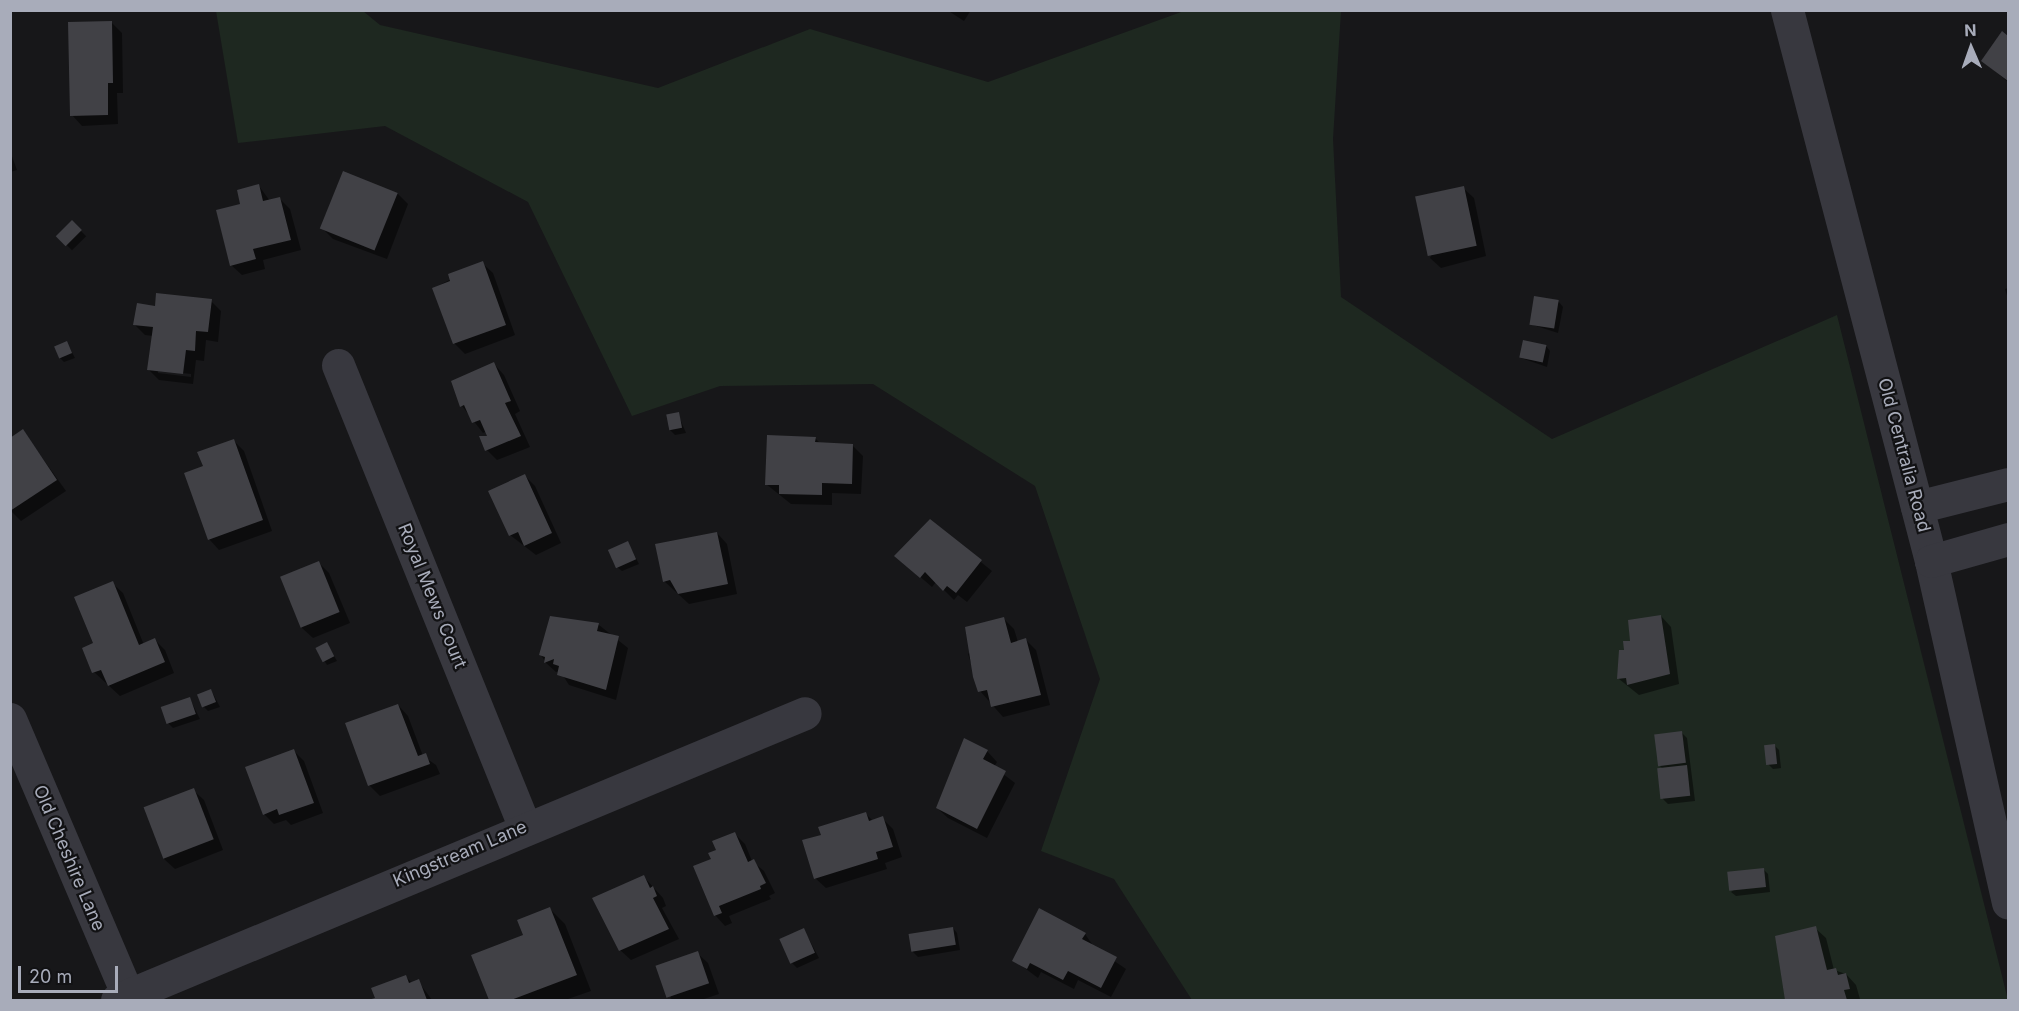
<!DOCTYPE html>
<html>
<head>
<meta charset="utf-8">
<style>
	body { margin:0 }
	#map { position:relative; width:2019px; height:1011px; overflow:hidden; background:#171719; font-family:Inter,sans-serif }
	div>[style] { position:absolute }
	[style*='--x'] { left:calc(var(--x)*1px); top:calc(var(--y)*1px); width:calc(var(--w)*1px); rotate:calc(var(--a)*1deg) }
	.green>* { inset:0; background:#1e2820 }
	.shadow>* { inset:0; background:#0007; transform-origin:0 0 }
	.building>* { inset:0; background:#414146; transform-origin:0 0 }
	.minor>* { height:33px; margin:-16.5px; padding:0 16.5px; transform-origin:16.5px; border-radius:16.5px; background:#38383f }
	span { translate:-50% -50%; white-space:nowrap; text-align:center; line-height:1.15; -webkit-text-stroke:4.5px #121214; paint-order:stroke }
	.street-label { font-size:18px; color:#a8acba }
	.frame { position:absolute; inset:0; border:12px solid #a8acba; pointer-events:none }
	.north { position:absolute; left:1941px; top:18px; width:60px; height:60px; -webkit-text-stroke:4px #121214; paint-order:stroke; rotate:358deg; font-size:16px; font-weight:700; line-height:24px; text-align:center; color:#a8acba }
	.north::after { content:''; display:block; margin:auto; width:21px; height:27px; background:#a8acba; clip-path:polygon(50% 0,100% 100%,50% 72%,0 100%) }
	.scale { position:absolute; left:18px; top:966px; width:100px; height:27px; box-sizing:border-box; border:3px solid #a8acba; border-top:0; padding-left:8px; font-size:18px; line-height:21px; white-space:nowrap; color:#a8acba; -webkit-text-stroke:4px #121214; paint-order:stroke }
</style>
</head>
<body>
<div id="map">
	<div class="green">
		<i style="clip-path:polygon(216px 11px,363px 11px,380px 25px,658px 88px,810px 29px,988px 82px,1184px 11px,1341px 11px,1333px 139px,1341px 297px,1552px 439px,1837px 315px,2008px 1000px,1192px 1000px,1114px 879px,1041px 851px,1100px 679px,1035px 486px,873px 384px,720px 386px,632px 416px,528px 202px,385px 126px,238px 143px)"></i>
	</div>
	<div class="shadow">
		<i style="clip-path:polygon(947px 10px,971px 10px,964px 21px)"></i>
		<i style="clip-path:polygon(112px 23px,122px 33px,123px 93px,117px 93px,118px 124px,82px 126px,72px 115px)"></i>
		<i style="clip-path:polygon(2002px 33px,2008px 38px,2008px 82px,1983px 61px)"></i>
		<i style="clip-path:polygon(10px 151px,17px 170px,10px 172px)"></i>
		<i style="clip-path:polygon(259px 186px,270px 201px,280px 199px,290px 209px,301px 250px,263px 260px,265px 269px,242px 275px,231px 265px,242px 205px)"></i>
		<i style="clip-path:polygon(1463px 188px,1474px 198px,1486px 256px,1441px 268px,1430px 258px)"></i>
		<i style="clip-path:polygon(398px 194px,408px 204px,387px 259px,333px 239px,323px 229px)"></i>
		<i style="left:72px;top:222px;width:20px;height:20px;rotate:45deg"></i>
		<i style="clip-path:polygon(482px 263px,493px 273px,515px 335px,465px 354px,455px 344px,434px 288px)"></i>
		<i style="clip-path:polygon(2008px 288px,2008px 299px,2005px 289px)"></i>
		<i style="clip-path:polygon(evenodd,211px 301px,221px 311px,218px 342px,206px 340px,204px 361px,196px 360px,193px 384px,159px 380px,149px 370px,153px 336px,145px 335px,135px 325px,156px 307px,211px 301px,158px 370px,191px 374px,191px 377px,158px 373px,158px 370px)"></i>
		<i style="clip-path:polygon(1559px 302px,1563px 307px,1558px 333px,1530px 324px)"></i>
		<i style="clip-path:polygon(67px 343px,75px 358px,64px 362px,59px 357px)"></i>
		<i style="clip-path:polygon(1546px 346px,1550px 351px,1547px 367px,1521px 358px)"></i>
		<i style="clip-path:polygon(494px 364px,504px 375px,520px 411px,515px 414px,530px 447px,497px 460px,487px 450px,490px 439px,487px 431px,483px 433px,462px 406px)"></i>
		<i style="clip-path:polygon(678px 414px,686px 433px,675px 435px,670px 430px)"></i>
		<i style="clip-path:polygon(23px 431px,66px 491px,21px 521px,10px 510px)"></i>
		<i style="clip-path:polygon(815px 438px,821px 444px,852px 445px,863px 456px,861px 494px,832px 493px,832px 505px,791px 504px,766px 484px)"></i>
		<i style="clip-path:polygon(234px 441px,244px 451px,272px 531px,219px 550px,209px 539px)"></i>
		<i style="clip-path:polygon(525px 476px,535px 486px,561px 543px,536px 555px,510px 535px)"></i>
		<i style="clip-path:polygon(930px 521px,992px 571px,967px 602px,958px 595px,954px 600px,936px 582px,932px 587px,896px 556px)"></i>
		<i style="clip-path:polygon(717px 533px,727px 544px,737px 594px,689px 604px,664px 581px)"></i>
		<i style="clip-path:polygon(628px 543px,639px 564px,622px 571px,617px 567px)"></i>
		<i style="clip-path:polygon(319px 563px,329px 573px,350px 623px,313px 638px,302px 628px)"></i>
		<i style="clip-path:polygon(112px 583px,123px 593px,144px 645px,155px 640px,165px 650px,174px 673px,120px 696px,94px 672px,95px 644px)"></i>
		<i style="clip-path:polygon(1661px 616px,1671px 627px,1679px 684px,1639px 695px,1619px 679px,1626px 651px)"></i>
		<i style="clip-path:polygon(551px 617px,599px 625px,628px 648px,616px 700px,569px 685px,560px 671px,556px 672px,546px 663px,541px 655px)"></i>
		<i style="clip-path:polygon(1004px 619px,1014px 629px,1018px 642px,1026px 640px,1036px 650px,1050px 705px,1003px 717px,980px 691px,968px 654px)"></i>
		<i style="clip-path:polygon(327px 644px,337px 661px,327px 665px,317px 648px)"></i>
		<i style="clip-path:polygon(211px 690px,220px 707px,208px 711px,203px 706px)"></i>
		<i style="clip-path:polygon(190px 699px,200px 719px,173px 728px,168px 723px)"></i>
		<i style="clip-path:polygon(398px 705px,408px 716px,423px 756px,436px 765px,440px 774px,380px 796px,369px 785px)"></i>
		<i style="clip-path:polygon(1682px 733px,1687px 738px,1695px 801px,1668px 804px,1663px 799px,1663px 769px,1659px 765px)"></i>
		<i style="clip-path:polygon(1774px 745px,1779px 750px,1781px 768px,1773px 769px,1768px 764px)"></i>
		<i style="clip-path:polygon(294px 751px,304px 761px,323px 813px,291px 825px,286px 820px,274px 824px,264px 814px)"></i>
		<i style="clip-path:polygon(987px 751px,997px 762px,994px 767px,1015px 783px,987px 838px,948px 818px,937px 808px)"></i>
		<i style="clip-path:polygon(193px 790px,204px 800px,223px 850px,175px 869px,164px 859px,145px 808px)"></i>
		<i style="clip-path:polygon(865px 813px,873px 821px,882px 818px,893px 829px,902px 857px,885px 863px,887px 869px,826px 888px,815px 878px,822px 836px)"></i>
		<i style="clip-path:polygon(735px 834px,745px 844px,752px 861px,764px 871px,775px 893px,769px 896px,771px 899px,729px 916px,732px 923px,725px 926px,715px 915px,713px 860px)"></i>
		<i style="clip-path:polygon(1763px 869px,1768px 874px,1770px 892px,1736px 896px,1731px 892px)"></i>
		<i style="clip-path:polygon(644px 877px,663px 898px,666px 906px,662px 908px,679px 939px,631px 960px,620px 950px)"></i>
		<i style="clip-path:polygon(550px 909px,565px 924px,591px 991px,565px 1000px,491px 1000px,473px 955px,525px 936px)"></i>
		<i style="clip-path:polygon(953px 928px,957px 933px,960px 950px,918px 957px,913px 952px,910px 936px)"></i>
		<i style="clip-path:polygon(1815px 928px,1826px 938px,1834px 970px,1846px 974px,1856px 985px,1860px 999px,1788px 1000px,1777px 937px)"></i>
		<i style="clip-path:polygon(804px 930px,819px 958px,797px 968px,792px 963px)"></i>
		<i style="clip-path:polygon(1085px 934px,1094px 947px,1126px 969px,1111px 997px,1078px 980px,1074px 989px,1041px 972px,1038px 978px,1014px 960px)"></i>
		<i style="clip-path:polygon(697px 953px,708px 963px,719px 994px,701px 1000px,673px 1000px,670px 998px)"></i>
		<i style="clip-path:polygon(406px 977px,412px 983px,418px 981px,432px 1000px,373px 1000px)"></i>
	</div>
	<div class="building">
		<i style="clip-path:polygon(112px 21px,113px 83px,108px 83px,108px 115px,70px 116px,68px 22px)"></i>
		<i style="clip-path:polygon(2002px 31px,2008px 36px,2008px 81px,1981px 61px)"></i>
		<i style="left:343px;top:171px;width:59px;height:62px;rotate:22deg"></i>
		<i style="clip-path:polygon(259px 184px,263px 201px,280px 197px,291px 240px,253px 249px,256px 259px,230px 266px,216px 210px,240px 204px,237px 190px)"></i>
		<i style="left:1464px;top:186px;width:61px;height:50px;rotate:78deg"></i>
		<i style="left:72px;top:220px;width:14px;height:23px;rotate:45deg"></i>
		<i style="clip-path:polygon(483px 261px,506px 325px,453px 344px,432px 288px,450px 281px,448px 274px)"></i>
		<i style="clip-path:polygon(156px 293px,212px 299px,208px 332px,196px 331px,195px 351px,186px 350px,183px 374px,147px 370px,153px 327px,133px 325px,137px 303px,155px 306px)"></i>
		<i style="left:1534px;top:296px;width:25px;height:29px;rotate:9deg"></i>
		<i style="left:1523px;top:340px;width:24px;height:18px;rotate:12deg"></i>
		<i style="left:67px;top:341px;width:13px;height:14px;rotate:67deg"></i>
		<i style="clip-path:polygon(494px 362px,511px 401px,505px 403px,521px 436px,485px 451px,479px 436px,487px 436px,480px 420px,472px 423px,464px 405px,460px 407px,451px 381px)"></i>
		<i style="left:679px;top:412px;width:16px;height:13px;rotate:79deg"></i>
		<i style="clip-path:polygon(23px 429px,57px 480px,10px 511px,10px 438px)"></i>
		<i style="clip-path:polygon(767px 435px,816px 437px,815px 442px,853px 444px,852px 484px,822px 483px,822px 495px,779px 494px,779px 485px,765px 485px)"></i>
		<i style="clip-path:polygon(234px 439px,263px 520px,208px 540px,184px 473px,203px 466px,197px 452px)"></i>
		<i style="clip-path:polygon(525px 474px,552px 533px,524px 546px,518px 532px,509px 536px,488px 491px)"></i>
		<i style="clip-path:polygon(930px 519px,982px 560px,956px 593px,947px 586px,943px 591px,925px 572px,920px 578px,894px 556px)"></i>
		<i style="clip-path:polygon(717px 532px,728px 584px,678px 594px,670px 580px,663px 582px,655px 544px)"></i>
		<i style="left:628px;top:541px;width:20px;height:22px;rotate:66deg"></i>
		<i style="left:319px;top:561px;width:55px;height:42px;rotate:68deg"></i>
		<i style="clip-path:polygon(113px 581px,139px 645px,155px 638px,165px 662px,108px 686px,101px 670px,92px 673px,82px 648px,93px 643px,74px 597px)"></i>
		<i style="clip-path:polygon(1661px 615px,1670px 674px,1627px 685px,1626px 678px,1617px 679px,1619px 650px,1624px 650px,1623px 641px,1630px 641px,1628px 620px)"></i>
		<i style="clip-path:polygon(550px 616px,599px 623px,597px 631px,619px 636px,606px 690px,557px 675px,559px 666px,553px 664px,554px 659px,544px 663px,545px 657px,539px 655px)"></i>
		<i style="clip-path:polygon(1004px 617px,1011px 643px,1026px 638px,1041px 695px,991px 707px,987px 690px,978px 692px,973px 677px,965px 627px)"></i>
		<i style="left:327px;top:642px;width:16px;height:13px;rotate:63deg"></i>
		<i style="left:211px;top:689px;width:14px;height:15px;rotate:69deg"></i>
		<i style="left:190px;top:697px;width:18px;height:31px;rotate:71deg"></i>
		<i style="clip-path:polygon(398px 704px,418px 756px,426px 753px,430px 764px,368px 786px,345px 723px)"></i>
		<i style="left:1682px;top:731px;width:32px;height:28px;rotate:83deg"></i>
		<i style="clip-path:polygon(964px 738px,988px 750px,983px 759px,1006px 771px,977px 829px,936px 808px)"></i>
		<i style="left:1775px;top:744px;width:20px;height:11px;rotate:84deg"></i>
		<i style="clip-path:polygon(294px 749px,314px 803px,279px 815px,277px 809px,263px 815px,245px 767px)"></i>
		<i style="left:1687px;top:765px;width:31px;height:30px;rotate:84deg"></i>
		<i style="left:194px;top:788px;width:55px;height:54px;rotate:69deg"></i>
		<i style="clip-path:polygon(866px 812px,869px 821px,883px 816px,893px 847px,876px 852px,878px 859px,814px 879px,802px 840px,821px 835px,818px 827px)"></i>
		<i style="clip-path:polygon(735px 832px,748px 862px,754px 859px,766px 883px,760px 886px,761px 889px,719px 906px,722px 913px,714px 916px,693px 866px,711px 859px,708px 853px,716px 850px,712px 841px)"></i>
		<i style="left:1764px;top:868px;width:19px;height:37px;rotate:84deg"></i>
		<i style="clip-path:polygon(644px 875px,650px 888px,653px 886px,657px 896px,653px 898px,669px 929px,619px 951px,592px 898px)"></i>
		<i style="clip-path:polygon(550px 907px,577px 975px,511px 1000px,489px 1000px,471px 955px,523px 935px,517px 920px)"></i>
		<i style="clip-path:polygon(1039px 908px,1086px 933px,1082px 939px,1117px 957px,1101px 988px,1068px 971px,1063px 980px,1030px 963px,1027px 969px,1012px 961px)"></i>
		<i style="clip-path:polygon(1816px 926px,1827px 970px,1836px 968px,1838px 975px,1846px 973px,1850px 989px,1844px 990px,1847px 1000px,1785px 1000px,1775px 936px)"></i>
		<i style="left:953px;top:927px;width:18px;height:45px;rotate:81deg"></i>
		<i style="left:804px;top:928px;width:27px;height:27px;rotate:66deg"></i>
		<i style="left:698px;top:951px;width:34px;height:45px;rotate:71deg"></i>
		<i style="clip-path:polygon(406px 975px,409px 983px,419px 979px,427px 1000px,368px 1000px,375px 998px,371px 988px)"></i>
	</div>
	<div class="minor">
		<i style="--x:1787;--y:10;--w:570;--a:75.35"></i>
		<i style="--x:1931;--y:561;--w:350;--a:77.3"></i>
		<i style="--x:338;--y:365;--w:498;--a:68"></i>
		<i style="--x:1917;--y:507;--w:94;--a:-14.2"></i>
		<i style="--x:1931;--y:561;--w:80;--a:-15.9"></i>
		<i style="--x:10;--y:719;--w:301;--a:66.9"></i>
		<i style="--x:117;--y:1000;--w:745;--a:-22.64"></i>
	</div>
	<div class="street-label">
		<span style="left:1904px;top:455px;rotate:75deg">Old Centralia Road</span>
		<span style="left:432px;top:596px;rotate:68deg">Royal Mews Court</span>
		<span style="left:460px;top:854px;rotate:-23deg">Kingstream Lane</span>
		<span style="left:69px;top:858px;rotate:67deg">Old Cheshire Lane</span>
	</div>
	<div class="frame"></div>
	<div class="north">N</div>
	<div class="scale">20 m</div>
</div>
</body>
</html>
